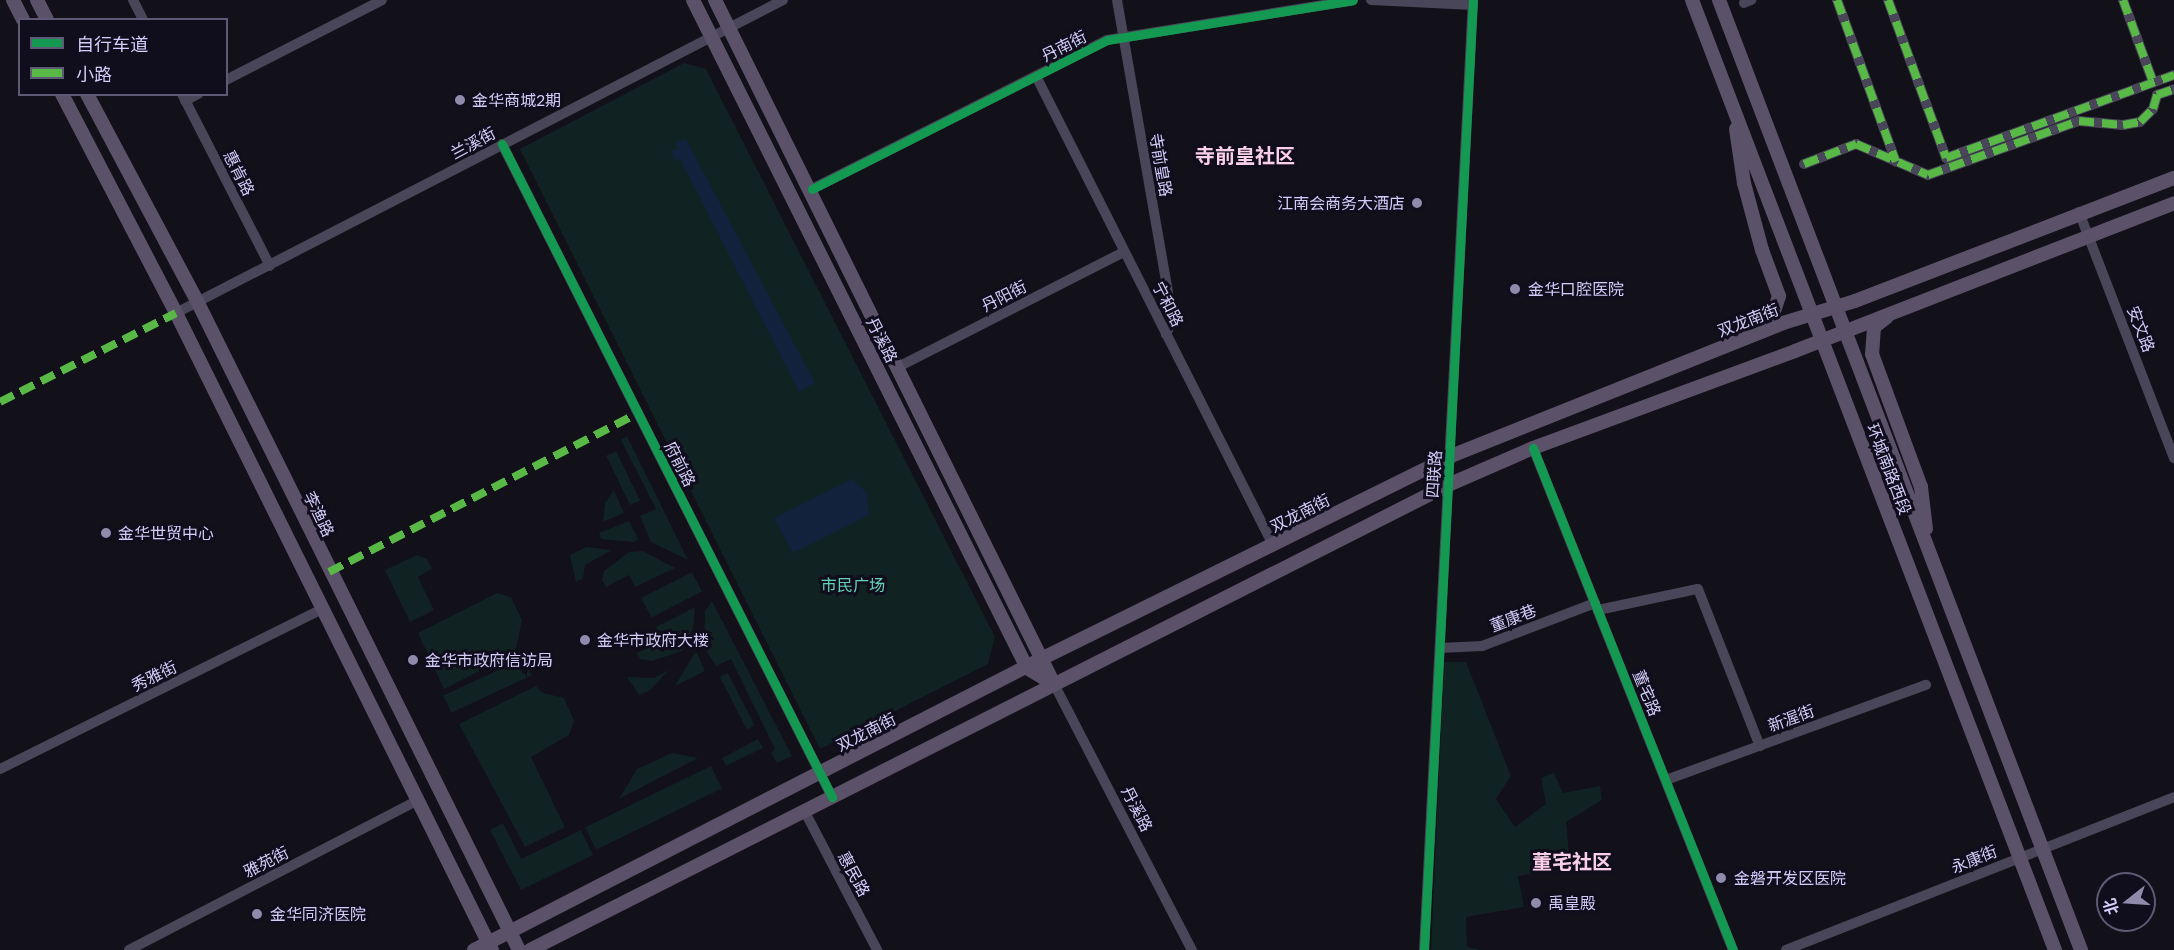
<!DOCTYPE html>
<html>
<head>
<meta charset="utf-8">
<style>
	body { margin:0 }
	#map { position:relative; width:2174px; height:950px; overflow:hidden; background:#121018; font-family:Lato,"Noto Sans SC",sans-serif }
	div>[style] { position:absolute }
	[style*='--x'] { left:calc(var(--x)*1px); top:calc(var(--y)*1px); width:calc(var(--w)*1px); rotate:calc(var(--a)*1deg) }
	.green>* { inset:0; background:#112223; transform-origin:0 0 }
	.water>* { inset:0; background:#12213c }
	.minor>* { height:10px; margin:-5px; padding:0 5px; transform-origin:5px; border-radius:5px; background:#484658 }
	.major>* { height:14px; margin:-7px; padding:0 7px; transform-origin:7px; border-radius:7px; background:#5b5169 }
	.quiet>* { height:8px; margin-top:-4px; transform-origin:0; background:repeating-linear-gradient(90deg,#58b947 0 15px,transparent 0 23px) }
	.cycleway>* { height:9px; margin:-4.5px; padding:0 4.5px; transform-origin:4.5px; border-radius:4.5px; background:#139951 }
	.dots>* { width:16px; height:16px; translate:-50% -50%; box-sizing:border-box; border:3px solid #100d1c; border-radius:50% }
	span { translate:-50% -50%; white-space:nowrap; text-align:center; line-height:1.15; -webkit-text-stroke:6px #100d1c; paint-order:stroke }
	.street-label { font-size:16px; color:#d4cdfa }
	.poi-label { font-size:16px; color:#d4cdfa }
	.left { translate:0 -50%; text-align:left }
	.right { translate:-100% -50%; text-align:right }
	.park-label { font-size:16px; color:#61d2ba }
	.quarter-label { font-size:20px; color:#facfe9; font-weight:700 }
	.legend { position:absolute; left:18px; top:18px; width:210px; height:78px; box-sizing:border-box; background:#100d1c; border:2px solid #5e5a75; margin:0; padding:8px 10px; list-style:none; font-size:18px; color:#d4cdfa }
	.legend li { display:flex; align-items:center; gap:12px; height:30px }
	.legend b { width:30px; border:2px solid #5e5a75 }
	.north { position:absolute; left:2096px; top:872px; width:60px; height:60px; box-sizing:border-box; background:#100d1c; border:2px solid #5e5a75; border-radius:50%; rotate:253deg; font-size:16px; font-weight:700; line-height:24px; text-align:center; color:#d4cdfa }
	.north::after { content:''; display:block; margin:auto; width:21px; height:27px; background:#908bab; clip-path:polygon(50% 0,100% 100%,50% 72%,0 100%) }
</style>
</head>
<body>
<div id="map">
	<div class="green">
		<i style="clip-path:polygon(684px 63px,706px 69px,995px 637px,988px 664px,820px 749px,520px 149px)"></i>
		<i style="clip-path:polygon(627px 436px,688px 560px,651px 542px,640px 516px,656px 509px,621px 440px)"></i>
		<i style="left:616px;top:451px;width:55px;height:11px;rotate:64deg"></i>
		<i style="clip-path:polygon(614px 490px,624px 513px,603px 522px,605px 503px)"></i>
		<i style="clip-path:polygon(629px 521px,638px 539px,634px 542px,601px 539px,599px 533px)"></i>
		<i style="clip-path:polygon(586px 547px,612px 550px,585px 565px,583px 578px,576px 582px,570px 555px)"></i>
		<i style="clip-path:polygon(643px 551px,675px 568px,635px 587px,629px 575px,606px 587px,602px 580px,604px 571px,629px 552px)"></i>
		<i style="clip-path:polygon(417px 555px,427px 559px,432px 569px,418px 577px,434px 610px,410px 622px,385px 570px)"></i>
		<i style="left:692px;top:572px;width:22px;height:57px;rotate:63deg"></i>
		<i style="clip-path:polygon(497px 593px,511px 597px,522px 620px,515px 653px,444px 689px,418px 633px)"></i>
		<i style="clip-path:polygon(712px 601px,792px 756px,777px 763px,771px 753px,775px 749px,731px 659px,716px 666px,704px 647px,705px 611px)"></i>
		<i style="clip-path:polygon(695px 607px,693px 629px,682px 651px,652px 661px,640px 659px,637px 653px,662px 640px,656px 627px)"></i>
		<i style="clip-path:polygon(697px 653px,705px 671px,675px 686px,694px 654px)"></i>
		<i style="left:524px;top:658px;width:19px;height:89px;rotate:65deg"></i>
		<i style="clip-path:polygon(1444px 662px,1466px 662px,1511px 776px,1496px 799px,1515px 827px,1546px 804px,1541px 778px,1554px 773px,1563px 793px,1600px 786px,1602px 800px,1566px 822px,1569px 854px,1553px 859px,1550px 871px,1518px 876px,1524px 907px,1466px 917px,1467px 947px,1481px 950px,1431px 950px)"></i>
		<i style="clip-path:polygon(669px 670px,650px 690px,639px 695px,627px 677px,654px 678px)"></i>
		<i style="left:728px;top:673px;width:59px;height:9px;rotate:63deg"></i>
		<i style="clip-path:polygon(536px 686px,543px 693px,564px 698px,574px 721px,569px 735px,531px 757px,565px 827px,525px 847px,459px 724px)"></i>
		<i style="clip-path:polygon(758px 739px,763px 748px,726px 766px,722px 758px)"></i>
		<i style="clip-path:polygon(672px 753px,698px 758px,619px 799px,637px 769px)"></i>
		<i style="left:711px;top:766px;width:25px;height:140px;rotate:64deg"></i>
		<i style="clip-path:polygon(503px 823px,521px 859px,581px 830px,593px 855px,521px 890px,490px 830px)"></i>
	</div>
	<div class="water">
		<i style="clip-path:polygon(686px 139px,815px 383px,799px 392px,680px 159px,675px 161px,671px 151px,677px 149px,675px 143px)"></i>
		<i style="clip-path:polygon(852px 479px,867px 493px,869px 515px,793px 553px,774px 518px)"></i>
	</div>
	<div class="minor">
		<i style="--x:133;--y:0;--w:22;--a:63"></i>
		<i style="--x:1117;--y:0;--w:325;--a:80.1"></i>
		<i style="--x:1173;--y:320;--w:16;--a:117"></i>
		<i style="--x:1371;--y:0;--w:102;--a:2.8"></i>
		<i style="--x:1837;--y:0;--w:172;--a:70"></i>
		<i style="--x:1888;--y:0;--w:168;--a:69.8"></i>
		<i style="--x:1946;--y:158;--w:243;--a:-20"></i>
		<i style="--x:2123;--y:0;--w:87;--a:69.9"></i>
		<i style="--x:1744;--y:3;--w:8;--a:-23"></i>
		<i style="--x:1036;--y:76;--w:525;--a:63.19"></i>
		<i style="--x:226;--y:80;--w:175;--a:-27.1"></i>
		<i style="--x:182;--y:94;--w:193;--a:62.9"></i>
		<i style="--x:185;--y:101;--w:15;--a:-28"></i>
		<i style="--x:502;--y:144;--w:732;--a:63.19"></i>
		<i style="--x:1804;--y:164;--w:56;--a:-21"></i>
		<i style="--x:1856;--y:144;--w:78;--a:23.3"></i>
		<i style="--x:1928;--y:175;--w:160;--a:-19.7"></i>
		<i style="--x:2079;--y:121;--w:44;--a:5.2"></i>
		<i style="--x:2123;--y:125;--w:17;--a:-10"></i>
		<i style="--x:2140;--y:122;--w:18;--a:-45"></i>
		<i style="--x:2153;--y:109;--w:15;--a:-74"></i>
		<i style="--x:2157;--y:95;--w:18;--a:-19"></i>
		<i style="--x:812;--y:189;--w:330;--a:-26.8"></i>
		<i style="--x:1107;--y:40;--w:249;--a:-9.2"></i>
		<i style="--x:2079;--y:212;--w:264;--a:68.9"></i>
		<i style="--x:176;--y:313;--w:683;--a:-27.28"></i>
		<i style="--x:898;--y:367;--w:254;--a:-27"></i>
		<i style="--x:1533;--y:448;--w:540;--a:68.28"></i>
		<i style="--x:1598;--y:610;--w:102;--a:-11.9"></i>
		<i style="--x:1698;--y:589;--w:169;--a:68.5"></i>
		<i style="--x:1440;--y:648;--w:42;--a:-2.7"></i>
		<i style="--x:1482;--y:646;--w:121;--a:-20.8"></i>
		<i style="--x:1054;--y:684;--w:300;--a:62.6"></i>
		<i style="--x:0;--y:769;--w:358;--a:-26.4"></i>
		<i style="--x:1666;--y:780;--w:277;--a:-20.1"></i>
		<i style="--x:805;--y:812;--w:156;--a:62.4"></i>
		<i style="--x:129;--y:950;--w:324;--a:-27.4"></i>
		<i style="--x:1424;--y:950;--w:951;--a:-87.05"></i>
		<i style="--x:1786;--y:950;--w:417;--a:-21.5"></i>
	</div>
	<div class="major">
		<i style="--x:13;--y:0;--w:22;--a:63"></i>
		<i style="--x:37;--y:0;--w:22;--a:63"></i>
		<i style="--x:693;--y:0;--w:747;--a:63.43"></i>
		<i style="--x:1027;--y:668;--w:31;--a:31"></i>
		<i style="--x:715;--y:0;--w:763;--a:63.64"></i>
		<i style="--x:1692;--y:0;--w:1017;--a:69.09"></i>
		<i style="--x:1719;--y:0;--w:1017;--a:69.14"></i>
		<i style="--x:62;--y:94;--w:247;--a:62.5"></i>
		<i style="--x:176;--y:313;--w:711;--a:63.62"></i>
		<i style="--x:87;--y:94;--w:237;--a:62"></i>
		<i style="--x:198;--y:303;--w:722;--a:63.61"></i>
		<i style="--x:1736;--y:129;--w:55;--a:81.6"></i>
		<i style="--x:1744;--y:183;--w:69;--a:75"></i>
		<i style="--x:1762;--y:250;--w:49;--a:69.7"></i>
		<i style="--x:1779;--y:296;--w:23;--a:108"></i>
		<i style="--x:1772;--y:318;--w:15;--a:127"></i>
		<i style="--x:1887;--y:317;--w:16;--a:142"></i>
		<i style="--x:1874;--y:327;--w:27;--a:94"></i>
		<i style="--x:1872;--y:354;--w:142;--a:69.8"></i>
		<i style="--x:1921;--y:487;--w:42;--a:83.2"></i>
		<i style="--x:474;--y:950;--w:637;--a:-27.17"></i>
		<i style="--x:1041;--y:659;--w:458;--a:-26.3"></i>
		<i style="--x:1451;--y:456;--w:358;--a:-21.8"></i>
		<i style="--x:1783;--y:323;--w:75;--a:-17"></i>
		<i style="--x:1855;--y:301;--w:342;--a:-21.1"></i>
		<i style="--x:530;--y:950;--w:1029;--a:-26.86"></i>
		<i style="--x:1448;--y:485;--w:93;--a:-23.5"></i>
		<i style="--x:1533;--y:448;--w:279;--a:-20.3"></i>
		<i style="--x:1795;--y:351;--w:407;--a:-21.3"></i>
	</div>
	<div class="quiet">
		<i style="--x:1837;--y:0;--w:172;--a:70"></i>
		<i style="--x:1888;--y:0;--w:168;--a:69.8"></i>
		<i style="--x:1946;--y:158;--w:243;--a:-20"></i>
		<i style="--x:2123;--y:0;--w:87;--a:69.9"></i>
		<i style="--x:1804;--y:164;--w:56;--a:-21"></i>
		<i style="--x:1856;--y:144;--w:78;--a:23.3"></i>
		<i style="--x:1928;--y:175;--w:160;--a:-19.7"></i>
		<i style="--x:2079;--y:121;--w:44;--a:5.2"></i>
		<i style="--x:2123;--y:125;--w:17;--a:-10"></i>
		<i style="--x:2140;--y:122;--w:18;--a:-45"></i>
		<i style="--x:2153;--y:109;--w:15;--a:-74"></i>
		<i style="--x:2157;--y:95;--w:18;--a:-19"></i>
		<i style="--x:0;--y:402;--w:197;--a:-26.8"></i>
		<i style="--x:329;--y:572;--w:348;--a:-27.2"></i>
	</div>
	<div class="cycleway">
		<i style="--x:502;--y:144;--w:732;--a:63.19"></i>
		<i style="--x:812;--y:189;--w:330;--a:-26.8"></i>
		<i style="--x:1107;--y:40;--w:249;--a:-9.2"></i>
		<i style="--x:1533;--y:448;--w:540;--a:68.28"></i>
		<i style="--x:1424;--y:950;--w:951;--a:-87.05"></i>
	</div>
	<div class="dots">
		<i style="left:460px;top:100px;background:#908bab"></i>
		<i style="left:1417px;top:203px;background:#908bab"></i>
		<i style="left:1515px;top:289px;background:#908bab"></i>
		<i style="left:106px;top:533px;background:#908bab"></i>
		<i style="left:585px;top:640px;background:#908bab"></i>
		<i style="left:413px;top:660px;background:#908bab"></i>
		<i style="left:1721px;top:878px;background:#908bab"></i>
		<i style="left:1536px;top:903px;background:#908bab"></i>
		<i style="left:257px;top:914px;background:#908bab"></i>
	</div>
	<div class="street-label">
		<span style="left:1064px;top:46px;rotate:-27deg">丹南街</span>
		<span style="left:473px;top:143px;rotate:-28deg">兰溪街</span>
		<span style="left:1161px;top:165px;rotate:80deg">寺前皇路</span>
		<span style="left:239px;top:173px;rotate:63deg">惠肯路</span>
		<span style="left:1004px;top:296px;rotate:-27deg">丹阳街</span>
		<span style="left:1168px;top:304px;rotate:63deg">宁和路</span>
		<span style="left:1748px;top:320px;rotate:-21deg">双龙南街</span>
		<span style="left:2141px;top:329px;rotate:69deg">安文路</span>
		<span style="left:882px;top:340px;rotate:63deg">丹溪路</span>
		<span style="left:680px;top:464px;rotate:63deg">府前路</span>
		<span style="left:1889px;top:469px;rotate:69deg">环城南路西段</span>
		<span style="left:1434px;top:474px;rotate:-86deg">四联路</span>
		<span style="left:1300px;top:513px;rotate:-27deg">双龙南街</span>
		<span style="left:319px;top:514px;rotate:64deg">李渔路</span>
		<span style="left:1513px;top:618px;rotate:-21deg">董康巷</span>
		<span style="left:154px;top:676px;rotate:-26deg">秀雅街</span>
		<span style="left:1647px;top:693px;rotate:68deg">董宅路</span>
		<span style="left:1791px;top:718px;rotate:-20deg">新渥街</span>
		<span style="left:866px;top:732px;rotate:-27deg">双龙南街</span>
		<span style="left:1137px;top:809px;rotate:63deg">丹溪路</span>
		<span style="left:1974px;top:859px;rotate:-22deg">永康街</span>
		<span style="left:266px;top:862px;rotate:-27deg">雅苑街</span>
		<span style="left:854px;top:874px;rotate:62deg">惠民路</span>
	</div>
	<div class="poi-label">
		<span class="left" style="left:472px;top:100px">金华商城2期</span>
		<span class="right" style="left:1405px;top:203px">江南会商务大酒店</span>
		<span class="left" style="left:1528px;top:289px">金华口腔医院</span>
		<span class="left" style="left:118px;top:533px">金华世贸中心</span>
		<span class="left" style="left:597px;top:640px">金华市政府大楼</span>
		<span class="left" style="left:425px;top:660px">金华市政府信访局</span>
		<span class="left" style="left:1734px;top:878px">金磐开发区医院</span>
		<span class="left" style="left:1548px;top:903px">禹皇殿</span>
		<span class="left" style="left:270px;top:914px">金华同济医院</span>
	</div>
	<div class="park-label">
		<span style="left:853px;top:585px">市民广场</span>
	</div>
	<div class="quarter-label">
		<span style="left:1245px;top:155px">寺前皇社区</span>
		<span style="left:1572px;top:861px">董宅社区</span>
	</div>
	<ul class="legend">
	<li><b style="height:8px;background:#139951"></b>自行车道</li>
	<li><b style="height:8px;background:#58b947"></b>小路</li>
	</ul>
	<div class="north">北</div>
</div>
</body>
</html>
